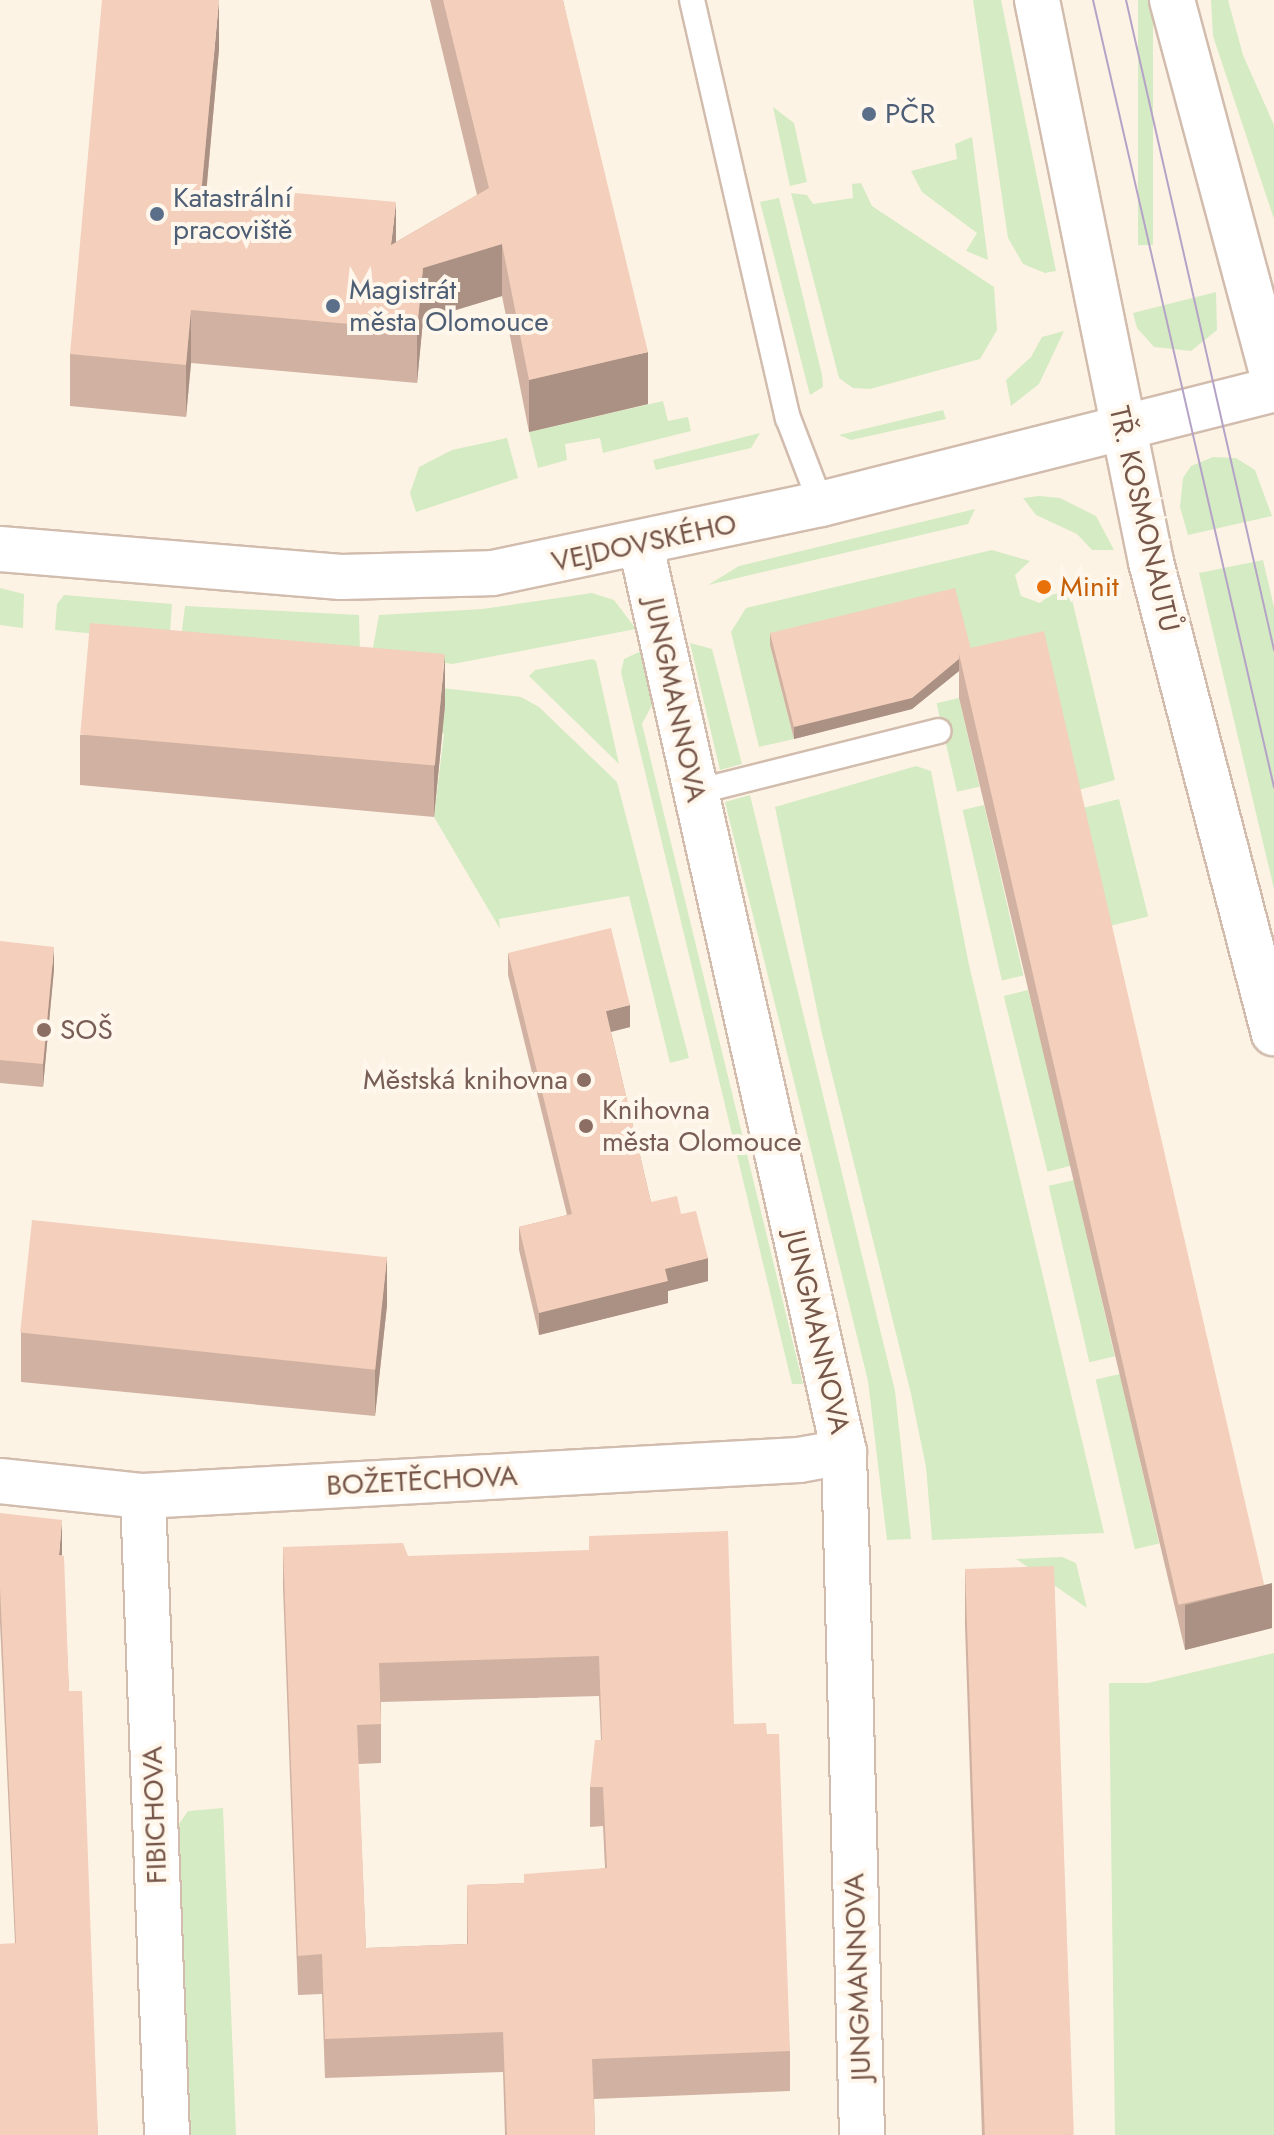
<!DOCTYPE html>
<html>
<head>
<meta charset="utf-8">
<style>
	body { margin:0 }
	#map { position:relative; width:1274px; height:2135px; overflow:hidden; background:#fdf3e5; font-family:Jost,sans-serif }
	div>[style] { position:absolute }
	[style*='--x'] { left:calc(var(--x)*1px); top:calc(var(--y)*1px); width:calc(var(--w)*1px); rotate:calc(var(--a)*1deg) }
	.green>* { inset:0; background:#d5ebc3; transform-origin:0 0 }
	.roads { filter:drop-shadow(2px 0 #d1bcad) drop-shadow(-2px 0 #d1bcad) drop-shadow(0 2px #d1bcad) drop-shadow(0 -2px #d1bcad) }
	.lane>* { height:24px; margin:-12px; padding:0 12px; transform-origin:12px; border-radius:12px; background:#fff }
	.street>* { height:44px; margin:-22px; padding:0 22px; transform-origin:22px; border-radius:22px; background:#fff }
	.secondary>* { height:44px; margin:-22px; padding:0 22px; transform-origin:22px; border-radius:22px; background:#fff }
	.tram>* { height:2px; margin:-1px; padding:0 1px; transform-origin:1px; border-radius:1px; background:#b5a3c7 }
	.wall>* { inset:0; background:#d1b2a2 }
	.shaded-wall>* { inset:0; background:#aa9184 }
	.building>* { inset:0; background:#f3cfbc; transform-origin:0 0 }
	.dots>* { width:22px; height:22px; translate:-50% -50%; box-sizing:border-box; border:4px solid #fff7ec; border-radius:50% }
	span { translate:-50% -50%; white-space:nowrap; text-align:center; line-height:1.15; -webkit-text-stroke:8px #fff7ec; paint-order:stroke }
	.service-label { font-size:28px; color:#4e5e75 }
	.left { translate:0 -50%; text-align:left }
	.street-label { font-size:28px; color:#775749 }
	.food-label { font-size:28px; color:#c56008 }
	.education-label { font-size:28px; color:#785e54 }
	.right { translate:-100% -50%; text-align:right }
</style>
</head>
<body>
<div id="map">
	<div class="green">
		<i style="clip-path:polygon(973px 0,1001px 0,1056px 271px,1045px 273px,1023px 264px,1008px 238px)"></i>
		<i style="left:1138px;top:0;width:15px;height:245px"></i>
		<i style="clip-path:polygon(1211px 0,1228px 0,1243px 55px,1274px 125px,1274px 219px,1213px 36px)"></i>
		<i style="clip-path:polygon(773px 107px,794px 123px,807px 182px,790px 186px)"></i>
		<i style="clip-path:polygon(972px 137px,988px 260px,966px 251px,977px 233px,922px 192px,911px 171px,957px 159px,955px 144px)"></i>
		<i style="clip-path:polygon(861px 183px,872px 206px,994px 287px,997px 330px,980px 359px,870px 389px,853px 388px,839px 378px,791px 193px,807px 195px,813px 204px,853px 198px,852px 184px)"></i>
		<i style="clip-path:polygon(779px 198px,822px 375px,823px 387px,810px 395px,760px 202px)"></i>
		<i style="clip-path:polygon(1216px 292px,1217px 330px,1191px 351px,1154px 347px,1137px 328px,1133px 313px)"></i>
		<i style="clip-path:polygon(1064px 331px,1039px 384px,1011px 406px,1006px 380px,1031px 357px,1042px 337px)"></i>
		<i style="clip-path:polygon(663px 401px,668px 421px,688px 417px,691px 431px,603px 453px,600px 438px,565px 444px,567px 460px,538px 468px,529px 432px)"></i>
		<i style="clip-path:polygon(943px 410px,946px 419px,851px 440px,839px 435px)"></i>
		<i style="clip-path:polygon(760px 433px,751px 448px,656px 470px,653px 460px)"></i>
		<i style="clip-path:polygon(507px 438px,518px 478px,416px 512px,410px 493px,419px 467px,452px 450px)"></i>
		<i style="clip-path:polygon(1213px 457px,1236px 458px,1255px 470px,1272px 516px,1188px 535px,1180px 507px,1183px 478px,1191px 466px)"></i>
		<i style="clip-path:polygon(1039px 496px,1060px 498px,1096px 516px,1114px 550px,1092px 550px,1077px 534px,1036px 515px,1023px 498px)"></i>
		<i style="clip-path:polygon(975px 509px,968px 524px,708px 585px,739px 566px)"></i>
		<i style="clip-path:polygon(992px 550px,1030px 561px,1015px 575px,1021px 596px,1040px 603px,1050px 595px,1070px 591px,1115px 780px,1071px 792px,979px 693px,955px 600px,770px 645px,794px 739px,759px 747px,731px 632px,746px 608px)"></i>
		<i style="clip-path:polygon(1263px 560px,1274px 607px,1274px 889px,1199px 573px)"></i>
		<i style="clip-path:polygon(0 588px,24px 594px,23px 628px,0 625px)"></i>
		<i style="clip-path:polygon(592px 593px,614px 600px,636px 629px,453px 664px,372px 653px,379px 615px,482px 609px)"></i>
		<i style="clip-path:polygon(64px 595px,172px 604px,170px 632px,159px 640px,55px 630px,57px 604px)"></i>
		<i style="clip-path:polygon(185px 606px,359px 615px,360px 652px,181px 638px)"></i>
		<i style="clip-path:polygon(690px 643px,712px 649px,742px 764px,720px 770px)"></i>
		<i style="clip-path:polygon(641px 651px,653px 703px,642px 724px,803px 1384px,792px 1384px,621px 672px,624px 659px)"></i>
		<i style="clip-path:polygon(592px 659px,596px 661px,619px 764px,529px 676px,535px 670px)"></i>
		<i style="clip-path:polygon(371px 680px,521px 697px,539px 707px,617px 782px,689px 1058px,670px 1063px,629px 896px,499px 919px,500px 929px,434px 817px,444px 734px)"></i>
		<i style="left:959px;top:698px;width:91px;height:23px;rotate:77deg"></i>
		<i style="clip-path:polygon(916px 766px,931px 771px,969px 965px,1104px 1533px,932px 1540px,926px 1467px,911px 1394px,822px 1034px,775px 807px)"></i>
		<i style="clip-path:polygon(750px 795px,895px 1391px,911px 1539px,887px 1540px,868px 1381px,725px 802px)"></i>
		<i style="left:1119px;top:799px;width:121px;height:44px;rotate:76deg"></i>
		<i style="left:984px;top:805px;width:175px;height:22px;rotate:77deg"></i>
		<i style="left:1028px;top:990px;width:181px;height:25px;rotate:76deg"></i>
		<i style="left:1074px;top:1180px;width:181px;height:26px;rotate:77deg"></i>
		<i style="left:1120px;top:1374px;width:174px;height:25px;rotate:77deg"></i>
		<i style="clip-path:polygon(1062px 1557px,1076px 1563px,1087px 1608px,1016px 1559px)"></i>
		<i style="clip-path:polygon(1274px 1653px,1274px 2135px,1115px 2135px,1109px 1683px,1148px 1683px)"></i>
		<i style="clip-path:polygon(223px 1808px,236px 2135px,191px 2135px,179px 1824px,188px 1811px)"></i>
	</div>
	<div class="roads">
		<div class="lane">
			<i style="--x:692;--y:0;--w:429;--a:77.1"></i>
			<i style="--x:788;--y:418;--w:92;--a:69"></i>
			<i style="--x:696;--y:792;--w:250;--a:-14.1"></i>
		</div>
		<div class="street">
			<i style="--x:641;--y:546;--w:928;--a:77.37"></i>
			<i style="--x:844;--y:1452;--w:683;--a:88.49"></i>
			<i style="--x:0;--y:1481;--w:144;--a:6"></i>
			<i style="--x:143;--y:1496;--w:657;--a:-3.14"></i>
			<i style="--x:799;--y:1460;--w:46;--a:-10.1"></i>
			<i style="--x:143;--y:1496;--w:639;--a:87.85"></i>
		</div>
		<div class="secondary">
			<i style="--x:1037;--y:0;--w:573;--a:78.53"></i>
			<i style="--x:1151;--y:562;--w:487;--a:75.4"></i>
			<i style="--x:1172;--y:0;--w:393;--a:75"></i>
			<i style="--x:0;--y:549;--w:342;--a:4.7"></i>
			<i style="--x:341;--y:577;--w:152;--a:-1.5"></i>
			<i style="--x:493;--y:573;--w:335;--a:-11.9"></i>
			<i style="--x:821;--y:504;--w:467;--a:-14.2"></i>
		</div>
	</div>
	<div class="tram">
		<i style="--x:1093;--y:0;--w:808;--a:77.05"></i>
		<i style="--x:1126;--y:0;--w:667;--a:77.17"></i>
	</div>
	<div class="wall">
		<i style="clip-path:polygon(430px 0,563px 0,648px 404px,529px 432px,502px 296px,423px 320px,417px 383px,191px 363px,186px 417px,70px 406px,70px 354px,219px 49px,206px 196px,293px 204px,396px 242px,477px 195px)"></i>
		<i style="clip-path:polygon(770px 633px,971px 650px,1272px 1628px,1185px 1650px,959px 698px,959px 671px,912px 709px,794px 739px,770px 645px)"></i>
		<i style="clip-path:polygon(445px 705px,434px 817px,80px 785px,80px 735px)"></i>
		<i style="clip-path:polygon(0 941px,54px 969px,43px 1087px,0 1083px)"></i>
		<i style="clip-path:polygon(508px 953px,630px 1027px,611px 1032px,651px 1202px,681px 1214px,708px 1281px,668px 1291px,668px 1303px,539px 1335px,519px 1250px,519px 1227px,567px 1215px,508px 975px)"></i>
		<i style="clip-path:polygon(387px 1305px,375px 1416px,21px 1382px,21px 1332px)"></i>
		<i style="clip-path:polygon(0 1513px,62px 1555px,69px 1691px,98px 2135px,15px 1943px,0 1623px)"></i>
		<i style="clip-path:polygon(evenodd,283px 1547px,408px 1556px,734px 1724px,790px 2051px,790px 2091px,594px 2099px,595px 2135px,505px 2135px,503px 2072px,325px 2078px,322px 1994px,298px 1995px,283px 1587px,283px 1547px,599px 1696px,601px 1740px,590px 1787px,590px 1827px,603px 1826px,605px 1868px,524px 1883px,467px 1885px,467px 1944px,366px 1948px,358px 1764px,381px 1763px,381px 1702px,599px 1696px)"></i>
		<i style="clip-path:polygon(965px 1568px,1072px 2135px,982px 2135px,965px 1626px)"></i>
	</div>
	<div class="shaded-wall">
		<i style="clip-path:polygon(219px 0,219px 49px,201px 248px,201px 195px)"></i>
		<i style="clip-path:polygon(396px 202px,396px 254px,391px 245px)"></i>
		<i style="clip-path:polygon(502px 244px,502px 296px,423px 320px,417px 383px,417px 330px,423px 268px)"></i>
		<i style="clip-path:polygon(191px 310px,191px 363px,186px 417px,186px 365px)"></i>
		<i style="clip-path:polygon(648px 352px,648px 404px,529px 432px,529px 380px)"></i>
		<i style="clip-path:polygon(445px 655px,445px 705px,434px 817px,434px 767px)"></i>
		<i style="clip-path:polygon(959px 659px,959px 671px,912px 709px,794px 739px,794px 727px)"></i>
		<i style="clip-path:polygon(54px 947px,54px 969px,43px 1087px,43px 1064px)"></i>
		<i style="clip-path:polygon(630px 1005px,630px 1027px,606px 1033px,606px 1011px)"></i>
		<i style="clip-path:polygon(387px 1255px,387px 1305px,375px 1416px,375px 1366px)"></i>
		<i style="clip-path:polygon(708px 1258px,708px 1281px,668px 1291px,668px 1303px,539px 1335px,539px 1313px,665px 1269px)"></i>
		<i style="clip-path:polygon(62px 1520px,62px 1555px,59px 1555px)"></i>
		<i style="clip-path:polygon(1272px 1583px,1272px 1628px,1185px 1650px,1185px 1605px)"></i>
	</div>
	<div class="building">
		<i style="clip-path:polygon(102px 0,219px 0,201px 195px,293px 204px,295px 193px,396px 202px,391px 245px,489px 188px,443px 0,563px 0,648px 352px,529px 380px,502px 244px,423px 268px,417px 330px,191px 310px,186px 365px,70px 354px)"></i>
		<i style="clip-path:polygon(955px 588px,971px 649px,959px 653px,959px 659px,912px 698px,794px 727px,770px 633px)"></i>
		<i style="left:90px;top:623px;width:356px;height:112px;rotate:5deg"></i>
		<i style="left:1044px;top:631px;width:979px;height:88px;rotate:77deg"></i>
		<i style="clip-path:polygon(611px 928px,630px 1005px,606px 1011px,651px 1202px,677px 1196px,681px 1214px,696px 1211px,708px 1258px,665px 1269px,668px 1281px,539px 1313px,519px 1227px,572px 1214px,508px 953px)"></i>
		<i style="clip-path:polygon(0 941px,54px 947px,43px 1064px,0 1060px)"></i>
		<i style="left:32px;top:1220px;width:357px;height:113px;rotate:6deg"></i>
		<i style="clip-path:polygon(0 1513px,62px 1520px,59px 1555px,64px 1556px,69px 1691px,82px 1691px,98px 2135px,0 2135px,0 1944px,16px 1943px,0 1587px)"></i>
		<i style="clip-path:polygon(evenodd,728px 1531px,734px 1724px,766px 1723px,767px 1734px,779px 1734px,790px 2051px,592px 2059px,595px 2135px,507px 2135px,503px 2032px,325px 2039px,322px 1954px,298px 1956px,283px 1547px,403px 1543px,408px 1556px,589px 1550px,589px 1536px,728px 1531px,599px 1656px,602px 1740px,595px 1740px,590px 1787px,603px 1787px,607px 1868px,524px 1874px,524px 1883px,467px 1885px,468px 1944px,366px 1948px,357px 1725px,381px 1724px,379px 1663px,599px 1656px)"></i>
		<i style="left:1054px;top:1566px;width:569px;height:89px;rotate:88deg"></i>
	</div>
	<div class="dots">
		<i style="left:869px;top:114px;background:#5c6f8a"></i>
		<i style="left:157px;top:214px;background:#5c6f8a"></i>
		<i style="left:333px;top:306px;background:#5c6f8a"></i>
		<i style="left:1044px;top:587px;background:#e8710a"></i>
		<i style="left:44px;top:1030px;background:#8d6e63"></i>
		<i style="left:584px;top:1080px;background:#8d6e63"></i>
		<i style="left:586px;top:1126px;background:#8d6e63"></i>
	</div>
	<div class="service-label">
		<span class="left" style="left:885px;top:114px">PČR</span>
		<span class="left" style="left:173px;top:214px">Katastrální<br>pracoviště</span>
		<span class="left" style="left:349px;top:306px">Magistrát<br>města Olomouce</span>
	</div>
	<div class="street-label">
		<span style="left:1144px;top:519px;rotate:77deg">TŘ. KOSMONAUTŮ</span>
		<span style="left:644px;top:543px;rotate:-12deg">VEJDOVSKÉHO</span>
		<span style="left:675px;top:700px;rotate:78deg">JUNGMANNOVA</span>
		<span style="left:817px;top:1332px;rotate:77deg">JUNGMANNOVA</span>
		<span style="left:422px;top:1481px;rotate:-3deg">BOŽETĚCHOVA</span>
		<span style="left:155px;top:1815px;rotate:-92deg">FIBICHOVA</span>
		<span style="left:858px;top:1977px;rotate:-92deg">JUNGMANNOVA</span>
	</div>
	<div class="food-label">
		<span class="left" style="left:1060px;top:587px">Minit</span>
	</div>
	<div class="education-label">
		<span class="left" style="left:60px;top:1030px">SOŠ</span>
		<span class="right" style="left:568px;top:1080px">Městská knihovna</span>
		<span class="left" style="left:602px;top:1126px">Knihovna<br>města Olomouce</span>
	</div>
</div>
</body>
</html>
